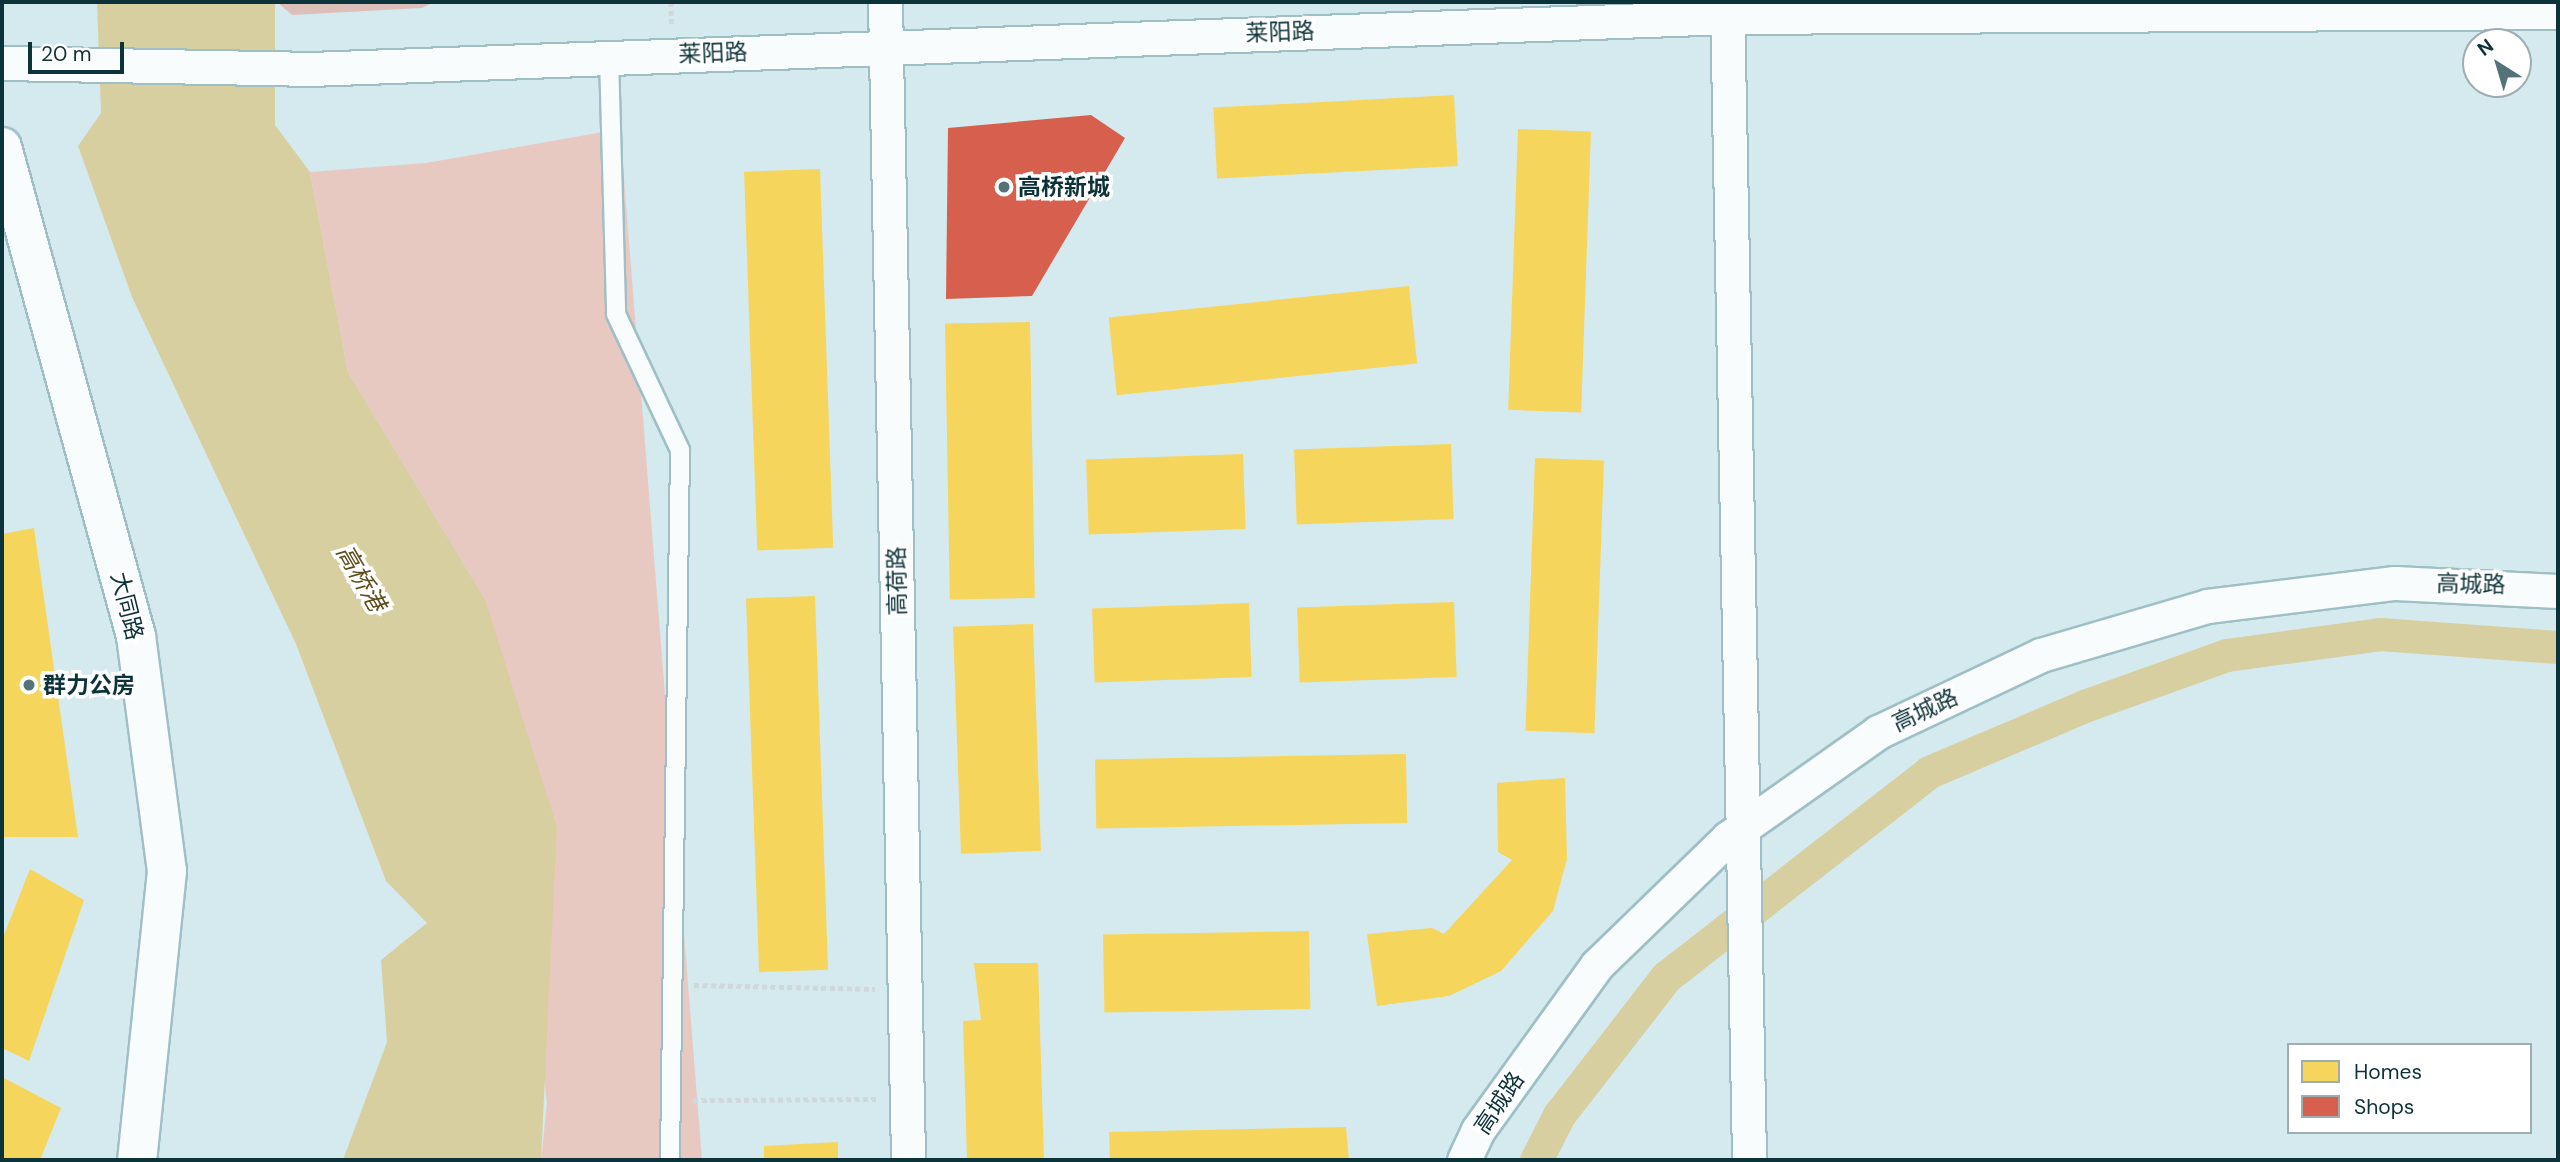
<!DOCTYPE html>
<html>
<head>
<meta charset="utf-8">
<style>
	body { margin:0 }
	#map { position:relative; width:2560px; height:1162px; overflow:hidden; background:#d4eaef; font-family:"DM Sans","Noto Sans SC",sans-serif }
	div>[style] { position:absolute }
	[style*='--x'] { left:calc(var(--x)*1px); top:calc(var(--y)*1px); width:calc(var(--w)*1px); rotate:calc(var(--a)*1deg) }
	.green>* { inset:0; background:#e8c9c2 }
	.forest>* { inset:0; background:#ddbfb9 }
	.water>* { inset:0; background:#d8cfa1 }
	.homes>* { inset:0; background:#f6d55c; transform-origin:0 0 }
	.shops>* { inset:0; background:#d6604d }
	.canal>* { height:33px; margin:-16.5px; padding:0 16.5px; transform-origin:16.5px; border-radius:16.5px; background:#d8cfa1 }
	.path>* { height:4.5px; margin-top:-2.25px; transform-origin:0; background:repeating-linear-gradient(90deg,#d0d8da 0 5px,transparent 0 8.5px) }
	.roads { filter:drop-shadow(2px 0 #9ebfc6) drop-shadow(-2px 0 #9ebfc6) drop-shadow(0 2px #9ebfc6) drop-shadow(0 -2px #9ebfc6) }
	.service>* { height:18px; margin:-9px; padding:0 9px; transform-origin:9px; border-radius:9px; background:#f9fcfd }
	.minor>* { height:33px; margin:-16.5px; padding:0 16.5px; transform-origin:16.5px; border-radius:16.5px; background:#f9fcfd }
	.tertiary>* { height:38px; margin:-19px; padding:0 19px; transform-origin:19px; border-radius:19px; background:#f9fcfd }
	.dots>* { width:19px; height:19px; translate:-50% -50%; box-sizing:border-box; border:4px solid #fff; border-radius:50% }
	span { translate:-50% -50%; white-space:nowrap; text-align:center; line-height:1.15; -webkit-text-stroke:7px #fff; paint-order:stroke }
	.street-label { font-size:23px; color:#0d333a }
	.poi-label { font-size:23px; color:#0d333a; font-weight:700 }
	.left { translate:0 -50%; text-align:left }
	.water-label { font-size:24px; color:#5d4e1a; font-style:italic }
	.frame { position:absolute; inset:0; border:4px solid #0d333a; pointer-events:none }
	.legend { position:absolute; left:2287px; top:1043px; width:245px; height:91px; box-sizing:border-box; background:#fff; border:2px solid #9eadb0; margin:0; padding:9px 12px; list-style:none; font-size:21px; color:#0d333a }
	.legend li { display:flex; align-items:center; gap:14px; height:35px }
	.legend b { width:35px; border:2px solid #9eadb0 }
	.north { position:absolute; left:2462px; top:28px; width:70px; height:70px; box-sizing:border-box; background:#fff; border:2px solid #9eadb0; border-radius:50%; rotate:323deg; font-size:19px; font-weight:700; line-height:28px; text-align:center; color:#0d333a }
	.north::after { content:''; display:block; margin:auto; width:24px; height:32px; background:#537379; clip-path:polygon(50% 0,100% 100%,50% 72%,0 100%) }
	.scale { position:absolute; left:28px; top:42px; width:96px; height:32px; box-sizing:border-box; border:4px solid #0d333a; border-top:0; padding-left:9px; font-size:21px; line-height:24px; white-space:nowrap; color:#0d333a; -webkit-text-stroke:5px #fff; paint-order:stroke }
</style>
</head>
<body>
<div id="map">
	<div class="green">
		<i style="clip-path:polygon(620px 129px,702px 1160px,541px 1160px,547px 1103px,485px 599px,348px 372px,310px 172px,426px 163px)"></i>
	</div>
	<div class="forest">
		<i style="clip-path:polygon(277px 2px,434px 2px,422px 8px,292px 15px)"></i>
	</div>
	<div class="water">
		<i style="clip-path:polygon(97px 2px,275px 2px,275px 125px,310px 172px,348px 372px,485px 599px,557px 827px,541px 1160px,343px 1160px,387px 1042px,381px 960px,427px 923px,386px 881px,296px 644px,132px 297px,78px 146px,101px 113px)"></i>
	</div>
	<div class="homes">
		<i style="left:1454px;top:95px;width:71px;height:241px;rotate:87deg"></i>
		<i style="left:1518px;top:129px;width:73px;height:281px;rotate:2deg"></i>
		<i style="left:820px;top:169px;width:379px;height:76px;rotate:88deg"></i>
		<i style="left:1409px;top:286px;width:78px;height:302px;rotate:84deg"></i>
		<i style="left:1030px;top:322px;width:276px;height:85px;rotate:89deg"></i>
		<i style="left:1451px;top:444px;width:75px;height:157px;rotate:88deg"></i>
		<i style="left:1243px;top:454px;width:75px;height:157px;rotate:88deg"></i>
		<i style="left:1535px;top:458px;width:69px;height:273px;rotate:2deg"></i>
		<i style="clip-path:polygon(34px 528px,78px 837px,2px 837px,2px 534px)"></i>
		<i style="left:815px;top:596px;width:374px;height:69px;rotate:88deg"></i>
		<i style="left:1454px;top:602px;width:75px;height:157px;rotate:88deg"></i>
		<i style="left:1249px;top:603px;width:74px;height:157px;rotate:88deg"></i>
		<i style="left:1033px;top:624px;width:227px;height:80px;rotate:88deg"></i>
		<i style="left:1406px;top:754px;width:69px;height:311px;rotate:89deg"></i>
		<i style="clip-path:polygon(1565px 778px,1567px 859px,1553px 911px,1501px 971px,1449px 996px,1377px 1006px,1367px 934px,1432px 928px,1444px 934px,1512px 860px,1498px 852px,1497px 783px)"></i>
		<i style="clip-path:polygon(30px 869px,84px 900px,29px 1061px,2px 1048px,2px 940px)"></i>
		<i style="left:1309px;top:931px;width:78px;height:206px;rotate:89deg"></i>
		<i style="clip-path:polygon(974px 963px,1038px 963px,1044px 1160px,967px 1160px,963px 1021px,981px 1020px)"></i>
		<i style="clip-path:polygon(2px 1077px,61px 1108px,40px 1160px,2px 1160px)"></i>
		<i style="clip-path:polygon(1346px 1127px,1349px 1160px,1110px 1160px,1109px 1132px)"></i>
		<i style="clip-path:polygon(838px 1142px,838px 1160px,764px 1160px,764px 1146px)"></i>
	</div>
	<div class="shops">
		<i style="clip-path:polygon(1091px 115px,1125px 138px,1032px 296px,946px 299px,948px 128px)"></i>
	</div>
	<div class="canal">
		<i style="--x:1536;--y:1160;--w:51;--a:-62.9"></i>
		<i style="--x:1559;--y:1115;--w:175;--a:-52.2"></i>
		<i style="--x:1666;--y:977;--w:333;--a:-37.9"></i>
		<i style="--x:1929;--y:772;--w:172;--a:-23"></i>
		<i style="--x:2087;--y:705;--w:149;--a:-19.7"></i>
		<i style="--x:2227;--y:655;--w:154;--a:-7.8"></i>
		<i style="--x:2380;--y:634;--w:178;--a:4.2"></i>
	</div>
	<div class="path">
		<i style="--x:671;--y:2;--w:23;--a:88"></i>
		<i style="--x:694;--y:985;--w:181;--a:1.3"></i>
		<i style="--x:693;--y:1100;--w:183;--a:-0.3"></i>
	</div>
	<div class="roads">
		<div class="service">
			<i style="--x:609;--y:57;--w:257;--a:88.4"></i>
			<i style="--x:616;--y:314;--w:150;--a:64.8"></i>
			<i style="--x:680;--y:450;--w:710;--a:90.81"></i>
		</div>
		<div class="minor">
			<i style="--x:885;--y:2;--w:1158;--a:88.86"></i>
			<i style="--x:1727;--y:2;--w:1158;--a:88.91"></i>
			<i style="--x:2;--y:63;--w:308;--a:1.1"></i>
			<i style="--x:310;--y:69;--w:1418;--a:-2.1"></i>
			<i style="--x:1727;--y:17;--w:831;--a:-0.34"></i>
			<i style="--x:1464;--y:1160;--w:33;--a:-65"></i>
			<i style="--x:1478;--y:1130;--w:203;--a:-54.2"></i>
			<i style="--x:1597;--y:965;--w:182;--a:-44.1"></i>
			<i style="--x:1728;--y:838;--w:184;--a:-35.2"></i>
			<i style="--x:1878;--y:732;--w:180;--a:-25.3"></i>
			<i style="--x:2041;--y:655;--w:173;--a:-16.4"></i>
			<i style="--x:2207;--y:606;--w:189;--a:-7"></i>
			<i style="--x:2395;--y:583;--w:163;--a:2.8"></i>
		</div>
		<div class="tertiary">
			<i style="--x:2;--y:147;--w:507;--a:74.68"></i>
			<i style="--x:136;--y:636;--w:237;--a:82.5"></i>
			<i style="--x:167;--y:871;--w:291;--a:95.9"></i>
		</div>
	</div>
	<div class="dots">
		<i style="left:1004px;top:187px;background:#537379"></i>
		<i style="left:29px;top:685px;background:#537379"></i>
	</div>
	<div class="street-label">
		<span style="left:1280px;top:32px;rotate:-2deg">莱阳路</span>
		<span style="left:713px;top:53px;rotate:-2deg">莱阳路</span>
		<span style="left:897px;top:581px;rotate:-91deg">高荷路</span>
		<span style="left:2471px;top:584px;rotate:1deg">高城路</span>
		<span style="left:127px;top:606px;rotate:76deg">大同路</span>
		<span style="left:1925px;top:710px;rotate:-25deg">高城路</span>
		<span style="left:1499px;top:1103px;rotate:-56deg">高城路</span>
	</div>
	<div class="poi-label">
		<span class="left" style="left:1018px;top:187px">高桥新城</span>
		<span class="left" style="left:43px;top:685px">群力公房</span>
	</div>
	<div class="water-label">
		<span style="left:361px;top:578px;rotate:60deg">高桥港</span>
	</div>
	<div class="frame"></div>
	<ul class="legend">
	<li><b style="height:19px;background:#f6d55c"></b>Homes</li>
	<li><b style="height:19px;background:#d6604d"></b>Shops</li>
	</ul>
	<div class="north">N</div>
	<div class="scale">20 m</div>
</div>
</body>
</html>
